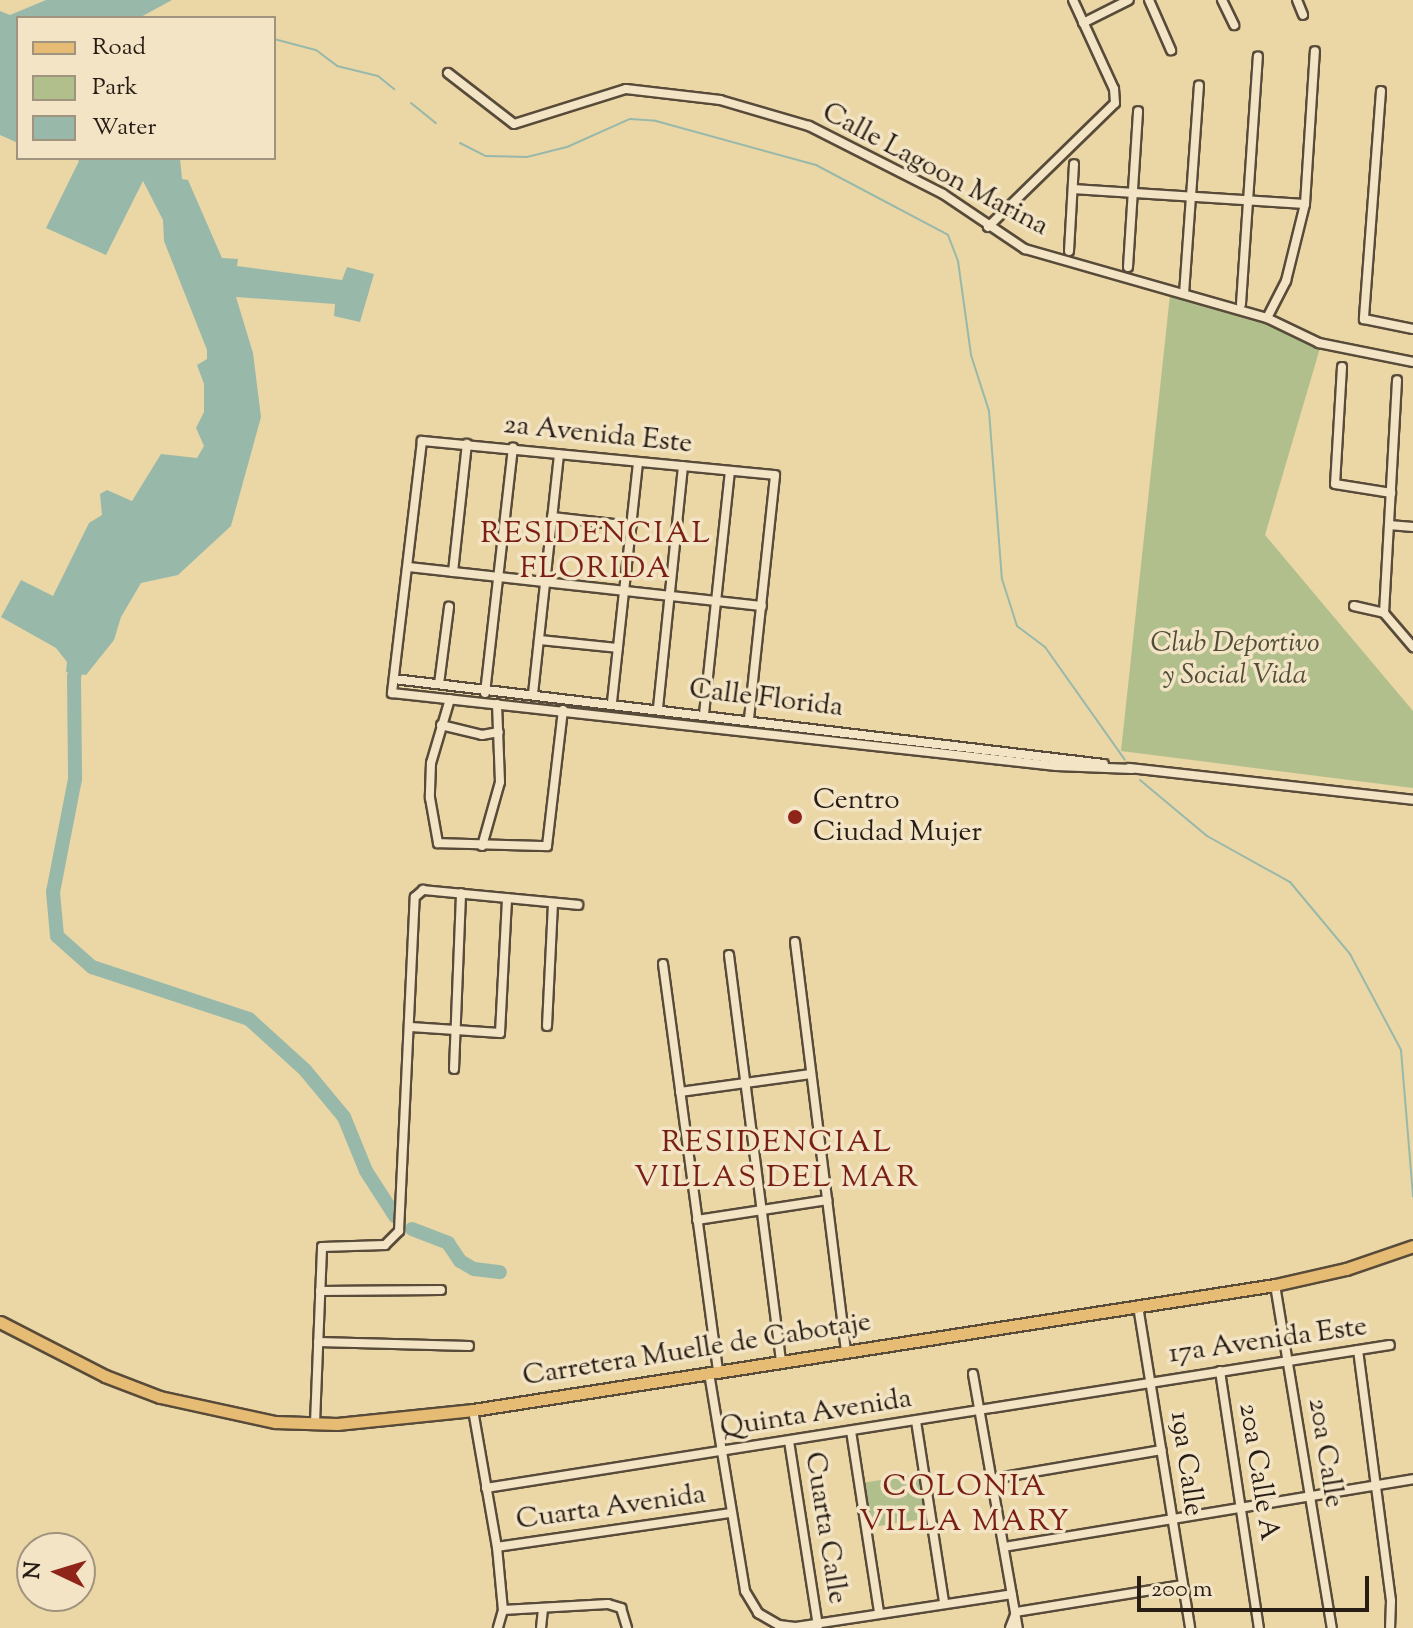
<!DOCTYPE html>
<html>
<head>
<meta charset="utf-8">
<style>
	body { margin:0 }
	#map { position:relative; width:1413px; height:1628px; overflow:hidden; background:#ebd6a6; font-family:"Sorts Mill Goudy",serif }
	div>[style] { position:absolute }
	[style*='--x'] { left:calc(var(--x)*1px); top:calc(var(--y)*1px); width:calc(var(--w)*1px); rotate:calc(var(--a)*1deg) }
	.green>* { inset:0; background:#b1bf8c; transform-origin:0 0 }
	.water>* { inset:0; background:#98b9aa }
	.stream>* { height:2px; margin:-1px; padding:0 1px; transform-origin:1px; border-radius:1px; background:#98b9aa }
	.river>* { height:14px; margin:-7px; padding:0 7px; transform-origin:7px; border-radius:7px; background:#98b9aa }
	.roads { filter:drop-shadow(2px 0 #584b39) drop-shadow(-2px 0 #584b39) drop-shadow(0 2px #584b39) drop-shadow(0 -2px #584b39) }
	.minor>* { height:8px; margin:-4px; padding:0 4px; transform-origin:4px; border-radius:4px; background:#f2e4c5 }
	.major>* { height:11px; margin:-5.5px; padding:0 5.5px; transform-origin:5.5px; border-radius:5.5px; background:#e6bb73 }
	.dots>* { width:22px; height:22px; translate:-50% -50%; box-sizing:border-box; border:4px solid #f2e4c5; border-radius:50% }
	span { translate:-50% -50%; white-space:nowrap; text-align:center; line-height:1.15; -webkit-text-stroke:7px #f2e4c5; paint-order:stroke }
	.street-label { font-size:28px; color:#271d15 }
	.park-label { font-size:28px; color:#504e39; font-style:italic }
	.poi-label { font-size:28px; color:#271d15 }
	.left { translate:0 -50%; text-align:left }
	.neighbourhood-label { font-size:30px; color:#7a1f14; letter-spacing:2px }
	.legend { position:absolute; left:16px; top:16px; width:260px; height:144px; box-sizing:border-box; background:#f2e4c5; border:2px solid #a1947f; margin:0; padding:10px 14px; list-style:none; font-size:24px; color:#271d15 }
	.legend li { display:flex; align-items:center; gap:16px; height:40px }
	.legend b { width:40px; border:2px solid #a1947f }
	.north { position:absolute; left:16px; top:1532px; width:80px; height:80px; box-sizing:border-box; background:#f2e4c5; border:2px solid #a1947f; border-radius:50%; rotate:274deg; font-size:22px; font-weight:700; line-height:32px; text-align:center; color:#271d15 }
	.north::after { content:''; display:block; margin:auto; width:28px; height:36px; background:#8f2418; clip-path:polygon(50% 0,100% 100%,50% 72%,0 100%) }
	.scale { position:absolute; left:1137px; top:1576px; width:232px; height:36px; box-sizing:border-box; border:4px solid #271d15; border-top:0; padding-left:10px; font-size:24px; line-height:28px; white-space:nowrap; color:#271d15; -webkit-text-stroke:6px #f2e4c5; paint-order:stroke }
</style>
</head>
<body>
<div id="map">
	<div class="green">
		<i style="clip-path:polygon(1170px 295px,1272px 324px,1320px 348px,1265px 535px,1413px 711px,1413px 788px,1121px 751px)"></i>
		<i style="left:919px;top:1474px;width:45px;height:55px;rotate:81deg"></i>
	</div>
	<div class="water">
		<i style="clip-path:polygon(46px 0,172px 0,139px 18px,18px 18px,18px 143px,0 135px,0 11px,10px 15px)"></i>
		<i style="clip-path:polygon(75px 158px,180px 158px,182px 179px,188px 180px,222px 258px,238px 259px,237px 266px,342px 280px,347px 267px,374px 274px,360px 322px,334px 316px,335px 304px,236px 297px,253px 353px,261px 417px,231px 526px,178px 575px,141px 583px,121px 617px,114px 640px,86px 675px,66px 672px,67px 662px,56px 648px,1px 617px,21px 580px,53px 596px,89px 523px,102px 515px,100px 494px,107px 490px,132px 501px,161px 454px,197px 458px,204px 446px,196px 428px,204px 412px,204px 384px,197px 365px,207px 359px,207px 350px,164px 241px,163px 220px,143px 181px,106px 255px,46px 228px,79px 161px)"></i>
	</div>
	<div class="stream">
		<i style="--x:274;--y:39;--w:43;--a:14.7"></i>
		<i style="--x:316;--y:50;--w:26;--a:37"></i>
		<i style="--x:337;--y:66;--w:42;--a:13.7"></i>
		<i style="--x:378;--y:76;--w:21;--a:39"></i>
		<i style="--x:411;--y:103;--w:32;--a:39"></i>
		<i style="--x:460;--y:143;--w:29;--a:27"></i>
		<i style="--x:486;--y:156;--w:41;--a:1.4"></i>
		<i style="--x:527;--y:157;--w:41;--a:-14"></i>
		<i style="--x:567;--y:147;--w:69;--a:-24"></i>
		<i style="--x:630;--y:119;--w:26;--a:4"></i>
		<i style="--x:656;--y:121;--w:166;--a:15.4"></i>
		<i style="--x:816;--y:165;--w:149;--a:27.9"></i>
		<i style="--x:948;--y:235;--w:28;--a:69"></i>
		<i style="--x:958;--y:261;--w:95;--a:82.1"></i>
		<i style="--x:971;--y:355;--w:59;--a:72.2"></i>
		<i style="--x:989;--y:411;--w:169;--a:85.6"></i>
		<i style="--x:1002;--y:579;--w:49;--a:72.3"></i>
		<i style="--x:1017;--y:626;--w:35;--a:37"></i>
		<i style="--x:1045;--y:647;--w:138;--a:54.7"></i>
		<i style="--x:1140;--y:780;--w:87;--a:39.9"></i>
		<i style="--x:1207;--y:836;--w:95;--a:29"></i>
		<i style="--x:1290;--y:882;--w:94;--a:50.2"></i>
		<i style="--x:1350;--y:954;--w:109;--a:62"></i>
		<i style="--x:1401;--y:1050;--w:147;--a:85.3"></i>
	</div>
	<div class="river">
		<i style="--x:80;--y:658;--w:20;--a:108"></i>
		<i style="--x:74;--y:677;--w:102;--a:89.4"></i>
		<i style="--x:75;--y:779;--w:115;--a:101"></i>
		<i style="--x:53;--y:892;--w:44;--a:84.8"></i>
		<i style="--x:57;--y:936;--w:47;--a:41.5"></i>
		<i style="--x:92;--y:967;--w:165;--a:18.3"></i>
		<i style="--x:249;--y:1019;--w:76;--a:42.3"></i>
		<i style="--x:305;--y:1070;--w:61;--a:50.3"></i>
		<i style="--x:344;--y:1117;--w:58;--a:67.8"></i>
		<i style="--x:366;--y:1171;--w:54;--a:57.2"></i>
		<i style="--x:412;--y:1229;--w:39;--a:21"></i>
		<i style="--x:448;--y:1243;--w:22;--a:56"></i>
		<i style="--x:460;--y:1261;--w:16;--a:30"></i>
		<i style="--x:474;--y:1269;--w:26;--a:7"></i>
	</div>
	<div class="roads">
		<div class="minor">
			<i style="--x:1149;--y:0;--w:55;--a:66.3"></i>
			<i style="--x:1222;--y:0;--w:28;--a:64"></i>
			<i style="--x:1297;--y:0;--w:16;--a:68"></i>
			<i style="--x:1083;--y:23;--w:51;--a:-26.6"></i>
			<i style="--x:448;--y:73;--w:83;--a:37.7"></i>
			<i style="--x:514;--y:124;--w:117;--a:-17.4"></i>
			<i style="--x:626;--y:89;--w:95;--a:6.7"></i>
			<i style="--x:720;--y:100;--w:93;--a:16.3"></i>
			<i style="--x:809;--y:126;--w:150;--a:26.9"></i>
			<i style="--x:943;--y:194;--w:99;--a:33.9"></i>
			<i style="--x:1025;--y:249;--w:252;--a:15.9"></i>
			<i style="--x:1267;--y:318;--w:58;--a:25.7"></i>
			<i style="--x:1319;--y:343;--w:96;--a:11.4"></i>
			<i style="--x:1381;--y:91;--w:229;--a:94.3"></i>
			<i style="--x:1364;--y:319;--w:50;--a:11.5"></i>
			<i style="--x:1073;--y:189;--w:232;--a:3.7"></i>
			<i style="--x:988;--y:227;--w:177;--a:-44.3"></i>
			<i style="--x:1115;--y:103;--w:14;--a:-94"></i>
			<i style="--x:1114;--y:89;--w:98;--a:-114.7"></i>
			<i style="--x:1069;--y:251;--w:87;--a:-86.7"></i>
			<i style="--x:1128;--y:267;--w:156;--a:-86.3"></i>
			<i style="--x:1184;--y:294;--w:209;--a:-85.9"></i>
			<i style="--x:1241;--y:304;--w:248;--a:-86.1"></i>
			<i style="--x:1267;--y:318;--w:42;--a:-62.8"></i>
			<i style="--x:1286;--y:281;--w:79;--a:-76.1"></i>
			<i style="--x:1305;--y:204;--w:153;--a:-86.3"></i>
			<i style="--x:1342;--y:367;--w:117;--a:93.4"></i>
			<i style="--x:1335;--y:484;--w:57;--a:9.1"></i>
			<i style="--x:552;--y:517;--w:80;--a:6.5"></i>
			<i style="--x:1389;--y:525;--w:24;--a:5"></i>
			<i style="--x:408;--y:567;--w:356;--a:6.3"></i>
			<i style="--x:453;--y:572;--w:129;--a:-83.8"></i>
			<i style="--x:1354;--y:606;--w:31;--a:13"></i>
			<i style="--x:1384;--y:613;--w:45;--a:49.5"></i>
			<i style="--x:1384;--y:613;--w:233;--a:-86.8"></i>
			<i style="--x:539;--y:640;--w:79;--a:5.8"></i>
			<i style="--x:394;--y:679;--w:715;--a:6.83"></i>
			<i style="--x:439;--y:684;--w:78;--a:-82.6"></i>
			<i style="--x:485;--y:693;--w:247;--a:-83.5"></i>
			<i style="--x:533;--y:694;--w:241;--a:-83.8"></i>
			<i style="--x:450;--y:699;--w:67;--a:106.5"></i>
			<i style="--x:431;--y:763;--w:35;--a:92"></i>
			<i style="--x:430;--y:798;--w:46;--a:79.9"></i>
			<i style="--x:438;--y:843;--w:109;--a:1.6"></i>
			<i style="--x:547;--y:846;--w:137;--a:-83.3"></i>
			<i style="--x:612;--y:702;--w:241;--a:-83.8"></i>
			<i style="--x:658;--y:708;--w:243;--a:-84.1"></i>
			<i style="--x:704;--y:714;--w:244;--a:-83.9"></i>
			<i style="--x:749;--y:719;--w:245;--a:-83.9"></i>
			<i style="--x:775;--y:475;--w:355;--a:-174.5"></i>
			<i style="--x:422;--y:441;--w:254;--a:96.8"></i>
			<i style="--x:392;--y:693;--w:668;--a:6.27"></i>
			<i style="--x:1056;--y:766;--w:76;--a:2.3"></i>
			<i style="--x:441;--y:725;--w:42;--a:13.7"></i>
			<i style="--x:482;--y:735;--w:17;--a:-10"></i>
			<i style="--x:1129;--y:768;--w:286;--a:6.4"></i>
			<i style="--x:482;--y:846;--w:66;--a:-74.3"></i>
			<i style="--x:500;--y:782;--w:78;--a:-92.2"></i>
			<i style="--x:795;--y:942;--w:410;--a:82.9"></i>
			<i style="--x:729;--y:955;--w:409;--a:82.7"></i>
			<i style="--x:663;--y:964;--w:412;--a:82.3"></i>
			<i style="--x:547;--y:1026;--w:123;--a:-87.2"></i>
			<i style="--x:411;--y:1027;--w:89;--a:3.9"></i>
			<i style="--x:500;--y:1033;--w:135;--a:-87"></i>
			<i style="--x:454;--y:1069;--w:176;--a:-87.7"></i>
			<i style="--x:680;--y:1092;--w:132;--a:-7.8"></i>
			<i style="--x:697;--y:1220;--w:132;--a:-8.7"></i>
			<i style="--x:1275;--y:1285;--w:348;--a:80.6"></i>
			<i style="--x:320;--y:1291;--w:121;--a:-0.5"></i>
			<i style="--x:1138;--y:1306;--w:326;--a:80.8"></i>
			<i style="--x:318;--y:1342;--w:151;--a:1.5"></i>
			<i style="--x:1358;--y:1350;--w:253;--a:82.5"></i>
			<i style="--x:1391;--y:1601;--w:27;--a:92"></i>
			<i style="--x:1220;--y:1371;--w:260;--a:81.4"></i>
			<i style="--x:709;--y:1373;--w:221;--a:80.6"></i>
			<i style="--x:745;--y:1591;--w:26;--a:59"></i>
			<i style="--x:758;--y:1613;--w:24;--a:30"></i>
			<i style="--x:779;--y:1625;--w:16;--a:7"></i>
			<i style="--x:795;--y:1627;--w:219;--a:-8.6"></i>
			<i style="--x:973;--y:1374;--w:258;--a:80"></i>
			<i style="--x:473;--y:1410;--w:139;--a:80.1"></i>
			<i style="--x:497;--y:1547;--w:63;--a:84.6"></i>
			<i style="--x:503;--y:1610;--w:19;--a:106"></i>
			<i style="--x:916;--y:1421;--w:182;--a:81.2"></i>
			<i style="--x:315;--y:1423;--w:176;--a:-87.7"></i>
			<i style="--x:322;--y:1247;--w:63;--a:-1.8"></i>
			<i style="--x:385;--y:1245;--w:20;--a:-45"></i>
			<i style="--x:399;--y:1231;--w:334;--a:-87.3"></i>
			<i style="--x:415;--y:897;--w:11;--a:-41"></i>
			<i style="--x:423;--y:890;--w:156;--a:5.5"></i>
			<i style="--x:851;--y:1431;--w:183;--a:81.2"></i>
			<i style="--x:789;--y:1441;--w:187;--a:81.1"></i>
			<i style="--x:992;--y:1479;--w:172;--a:-9.7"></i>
			<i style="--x:486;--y:1488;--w:915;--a:-8.99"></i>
			<i style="--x:497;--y:1547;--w:236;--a:-8.3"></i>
			<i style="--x:1004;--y:1547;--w:415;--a:-9.4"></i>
			<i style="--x:503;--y:1610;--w:105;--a:-3.3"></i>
			<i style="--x:608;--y:1604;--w:14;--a:17"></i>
			<i style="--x:621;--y:1608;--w:21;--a:73"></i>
			<i style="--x:541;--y:1628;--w:20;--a:-84"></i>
			<i style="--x:1010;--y:1628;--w:17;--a:-69"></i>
			<i style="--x:1016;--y:1612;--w:168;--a:-9.2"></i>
		</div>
		<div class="major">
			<i style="--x:0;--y:1322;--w:118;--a:27.2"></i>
			<i style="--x:105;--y:1376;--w:59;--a:20.9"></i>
			<i style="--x:160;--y:1397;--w:118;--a:12.3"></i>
			<i style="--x:275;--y:1422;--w:62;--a:1.8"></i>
			<i style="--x:337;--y:1424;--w:137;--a:-5.9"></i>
			<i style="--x:473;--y:1410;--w:812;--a:-8.86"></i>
			<i style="--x:1275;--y:1285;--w:73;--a:-12.7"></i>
			<i style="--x:1346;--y:1269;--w:71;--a:-18.9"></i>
		</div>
	</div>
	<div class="dots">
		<i style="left:795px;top:817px;background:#8f2418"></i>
	</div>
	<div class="street-label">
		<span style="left:935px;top:170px;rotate:28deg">Calle Lagoon Marina</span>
		<span style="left:598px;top:435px;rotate:6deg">2a Avenida Este</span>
		<span style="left:766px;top:699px;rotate:7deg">Calle Florida</span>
		<span style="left:1268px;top:1341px;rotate:-8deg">17a Avenida Este</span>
		<span style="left:697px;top:1350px;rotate:-9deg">Carretera Muelle de Cabotaje</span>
		<span style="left:816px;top:1414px;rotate:-9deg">Quinta Avenida</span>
		<span style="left:1325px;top:1453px;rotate:81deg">20a Calle</span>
		<span style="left:1186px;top:1464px;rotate:82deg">19a Calle</span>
		<span style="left:1258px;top:1472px;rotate:81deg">20a Calle A</span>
		<span style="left:611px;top:1508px;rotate:-8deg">Cuarta Avenida</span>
		<span style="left:825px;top:1528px;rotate:81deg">Cuarta Calle</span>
	</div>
	<div class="park-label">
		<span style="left:1235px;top:660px">Club Deportivo<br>y Social Vida</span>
	</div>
	<div class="poi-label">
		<span class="left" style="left:813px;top:817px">Centro<br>Ciudad Mujer</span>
	</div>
	<div class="neighbourhood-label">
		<span style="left:596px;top:552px">RESIDENCIAL<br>FLORIDA</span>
		<span style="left:777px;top:1161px">RESIDENCIAL<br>VILLAS DEL MAR</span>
		<span style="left:965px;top:1505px">COLONIA<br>VILLA MARY</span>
	</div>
	<ul class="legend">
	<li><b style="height:10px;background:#e6bb73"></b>Road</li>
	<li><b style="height:22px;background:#b1bf8c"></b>Park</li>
	<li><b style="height:22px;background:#98b9aa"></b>Water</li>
	</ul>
	<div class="north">N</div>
	<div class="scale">200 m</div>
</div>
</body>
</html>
